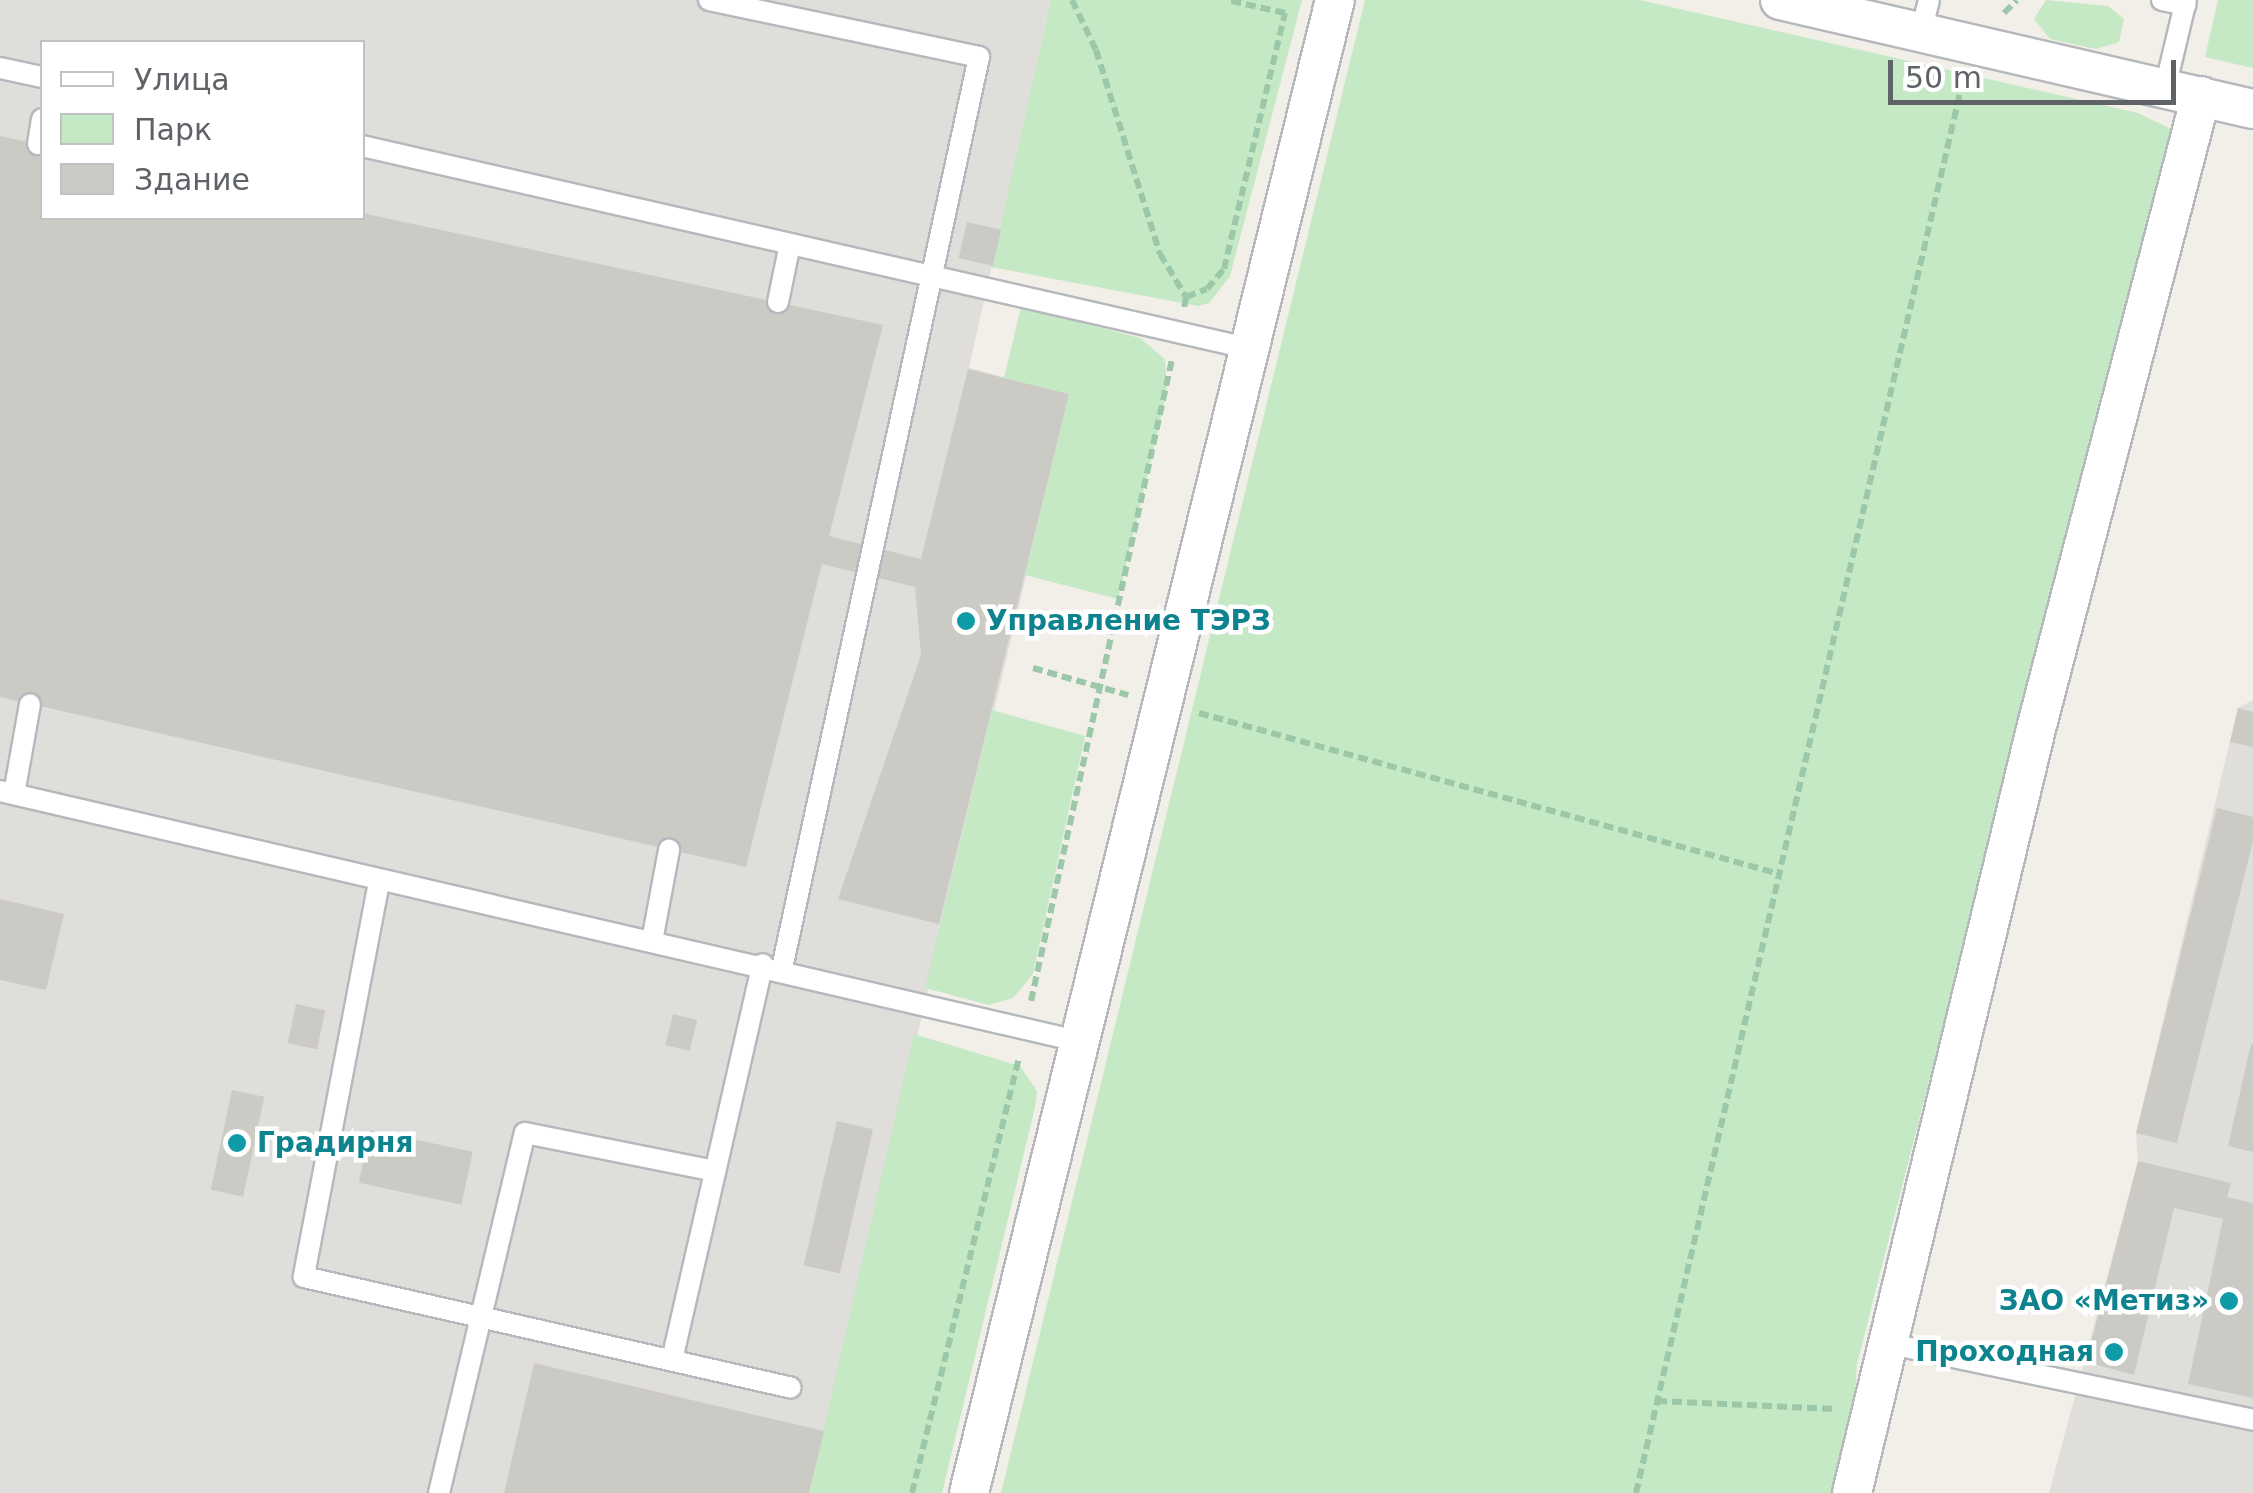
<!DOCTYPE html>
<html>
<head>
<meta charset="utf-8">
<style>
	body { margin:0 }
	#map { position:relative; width:2253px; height:1493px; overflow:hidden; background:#f1efe8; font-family:"DejaVu Sans",sans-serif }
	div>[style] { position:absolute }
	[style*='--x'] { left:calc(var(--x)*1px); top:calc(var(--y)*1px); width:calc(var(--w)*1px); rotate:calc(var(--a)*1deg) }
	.industrial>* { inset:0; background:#e0deda }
	.green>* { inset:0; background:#c5e8c5 }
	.building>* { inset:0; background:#cccac5; transform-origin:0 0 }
	.path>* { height:6px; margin-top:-3px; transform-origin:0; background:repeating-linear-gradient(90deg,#9cc7a9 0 10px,transparent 0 15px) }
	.roads { filter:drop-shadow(2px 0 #b5b8bc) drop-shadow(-2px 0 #b5b8bc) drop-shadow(0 2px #b5b8bc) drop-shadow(0 -2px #b5b8bc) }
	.lane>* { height:20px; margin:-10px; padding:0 10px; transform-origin:10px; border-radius:10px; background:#fff }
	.street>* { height:38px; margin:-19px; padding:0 19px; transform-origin:19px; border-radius:19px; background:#fff }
	.dots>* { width:28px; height:28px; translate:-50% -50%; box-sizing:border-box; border:5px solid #fff; border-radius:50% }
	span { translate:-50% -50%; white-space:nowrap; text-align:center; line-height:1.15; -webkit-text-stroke:9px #fff; paint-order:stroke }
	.culture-label { font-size:28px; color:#0d838f; font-weight:700 }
	.left { translate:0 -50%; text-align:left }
	.right { translate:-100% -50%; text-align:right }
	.legend { position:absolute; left:40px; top:40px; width:325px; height:180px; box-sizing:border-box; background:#fff; border:2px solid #bfc1c3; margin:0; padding:12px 18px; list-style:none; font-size:30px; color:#5f6368 }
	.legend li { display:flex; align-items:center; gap:20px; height:50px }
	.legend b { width:50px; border:2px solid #bfc1c3 }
	.scale { position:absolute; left:1888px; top:60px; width:288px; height:45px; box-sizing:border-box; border:5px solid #5f6368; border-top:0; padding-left:12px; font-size:30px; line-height:35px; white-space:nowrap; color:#5f6368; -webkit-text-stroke:8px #fff; paint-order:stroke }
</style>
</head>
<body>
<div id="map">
	<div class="industrial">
		<i style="clip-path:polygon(evenodd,0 0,1051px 0,969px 368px,1069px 394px,809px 1493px,0 1493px,0 0,42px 42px,362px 42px,362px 218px,42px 218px,42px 42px)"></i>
		<i style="clip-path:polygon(2253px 700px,2253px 1493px,2049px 1493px,2138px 1161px,2136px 1133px,2238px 708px)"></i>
	</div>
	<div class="green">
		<i style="clip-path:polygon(1051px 0,1302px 0,1230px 276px,1209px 303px,1198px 306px,991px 267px)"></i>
		<i style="clip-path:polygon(1365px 0,1640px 0,2138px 113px,2171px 129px,1857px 1364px,1853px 1420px,1836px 1493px,1001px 1493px)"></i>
		<i style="clip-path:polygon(2046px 0,2108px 6px,2124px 19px,2119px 42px,2096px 49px,2050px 39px,2034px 19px)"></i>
		<i style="clip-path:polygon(2218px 0,2253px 0,2253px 68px,2205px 57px)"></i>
		<i style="clip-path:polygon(1021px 307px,1140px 338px,1165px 359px,1167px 392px,1118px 599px,1025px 575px,1069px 394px,1004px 378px)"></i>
		<i style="clip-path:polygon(992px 710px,1085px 736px,1033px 974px,1013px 998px,989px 1005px,925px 988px)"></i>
		<i style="clip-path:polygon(914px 1034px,1020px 1066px,1037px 1091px,1035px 1107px,942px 1493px,809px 1493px)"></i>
	</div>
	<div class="building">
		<i style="clip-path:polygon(0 136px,42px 145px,42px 218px,362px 213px,883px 325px,829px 536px,921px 559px,968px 369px,1069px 394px,939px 924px,838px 899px,921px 655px,915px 587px,822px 564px,746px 867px,0 697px)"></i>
		<i style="left:967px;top:222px;width:35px;height:37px;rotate:13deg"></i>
		<i style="clip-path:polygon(2238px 708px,2253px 712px,2253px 747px,2230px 742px)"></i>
		<i style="clip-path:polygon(2217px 808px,2253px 817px,2253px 841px,2177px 1143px,2136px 1133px)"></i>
		<i style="clip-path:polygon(0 899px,64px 914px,46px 990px,0 980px)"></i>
		<i style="left:296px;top:1004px;width:30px;height:40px;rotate:12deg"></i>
		<i style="left:673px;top:1014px;width:25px;height:32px;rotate:14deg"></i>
		<i style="clip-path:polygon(2251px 1044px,2253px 1044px,2253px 1152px,2228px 1146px)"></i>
		<i style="left:232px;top:1090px;width:33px;height:102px;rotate:12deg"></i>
		<i style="left:837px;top:1121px;width:37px;height:148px;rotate:13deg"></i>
		<i style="left:370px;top:1130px;width:105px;height:54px;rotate:12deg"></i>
		<i style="clip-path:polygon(2138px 1161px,2231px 1183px,2227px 1197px,2253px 1203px,2253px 1398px,2188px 1384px,2223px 1219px,2174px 1208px,2134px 1375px,2086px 1362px)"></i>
		<i style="clip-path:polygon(534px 1363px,824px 1431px,809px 1493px,504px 1493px)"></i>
	</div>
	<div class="path">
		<i style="--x:1072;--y:0;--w:55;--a:64.4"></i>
		<i style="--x:1096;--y:50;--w:214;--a:72.6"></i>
		<i style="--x:1160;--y:254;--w:50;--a:58.8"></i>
		<i style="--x:1186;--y:297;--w:11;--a:100"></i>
		<i style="--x:2004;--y:13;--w:18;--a:-45"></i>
		<i style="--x:1186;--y:297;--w:22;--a:-21"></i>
		<i style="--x:1207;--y:289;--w:26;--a:-50"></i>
		<i style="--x:1224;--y:269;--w:263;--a:-76.6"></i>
		<i style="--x:1285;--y:13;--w:59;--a:-167.4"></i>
		<i style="--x:1033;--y:668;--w:99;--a:15.9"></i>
		<i style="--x:1199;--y:713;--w:603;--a:15.49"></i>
		<i style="--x:1031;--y:1001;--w:657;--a:-77.61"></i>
		<i style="--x:1657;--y:1401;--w:179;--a:2.6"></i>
		<i style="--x:912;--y:1493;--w:449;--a:-76.2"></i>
		<i style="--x:1636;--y:1493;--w:1450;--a:-76.97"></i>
	</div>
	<div class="roads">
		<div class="lane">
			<i style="--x:709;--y:0;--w:276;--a:11.9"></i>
			<i style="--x:979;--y:57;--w:932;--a:102.2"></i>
			<i style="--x:2162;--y:0;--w:24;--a:12"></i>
			<i style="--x:1921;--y:32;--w:33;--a:-76"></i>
			<i style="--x:0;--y:68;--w:43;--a:12.1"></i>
			<i style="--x:2165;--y:88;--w:90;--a:-76.6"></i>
			<i style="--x:38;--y:144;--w:25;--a:-81"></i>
			<i style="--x:362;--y:146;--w:908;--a:12.86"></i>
			<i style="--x:778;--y:302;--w:59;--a:-78.3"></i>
			<i style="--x:0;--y:791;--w:1106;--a:13.07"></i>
			<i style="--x:14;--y:794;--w:91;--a:-79.9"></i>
			<i style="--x:379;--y:882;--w:402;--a:100.8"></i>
			<i style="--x:304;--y:1277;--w:499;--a:12.8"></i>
			<i style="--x:652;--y:941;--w:93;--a:-79.4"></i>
			<i style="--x:1886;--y:1343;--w:375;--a:11.8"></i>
			<i style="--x:672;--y:1360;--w:406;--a:-77.1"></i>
			<i style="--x:439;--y:1493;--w:370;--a:-76.6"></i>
			<i style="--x:525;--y:1133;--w:194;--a:11.3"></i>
		</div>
		<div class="street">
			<i style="--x:1780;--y:0;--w:485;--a:13"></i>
			<i style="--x:969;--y:1493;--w:1537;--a:-76.23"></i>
			<i style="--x:1852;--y:1493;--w:786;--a:-76.46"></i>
			<i style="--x:2036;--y:729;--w:654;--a:-75.39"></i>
		</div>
	</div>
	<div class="dots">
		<i style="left:966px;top:621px;background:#0f9aa8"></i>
		<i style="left:237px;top:1143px;background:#0f9aa8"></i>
		<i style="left:2229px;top:1301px;background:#0f9aa8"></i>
		<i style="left:2114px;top:1352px;background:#0f9aa8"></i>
	</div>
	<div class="culture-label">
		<span class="left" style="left:986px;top:621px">Управление ТЭРЗ</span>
		<span class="left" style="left:257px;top:1143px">Градирня</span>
		<span class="right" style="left:2209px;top:1301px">ЗАО «Метиз»</span>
		<span class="right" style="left:2094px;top:1352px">Проходная</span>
	</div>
	<ul class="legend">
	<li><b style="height:12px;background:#fff"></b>Улица</li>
	<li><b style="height:28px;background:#c5e8c5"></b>Парк</li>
	<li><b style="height:28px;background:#cccac5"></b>Здание</li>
	</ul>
	<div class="scale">50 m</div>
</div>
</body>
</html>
